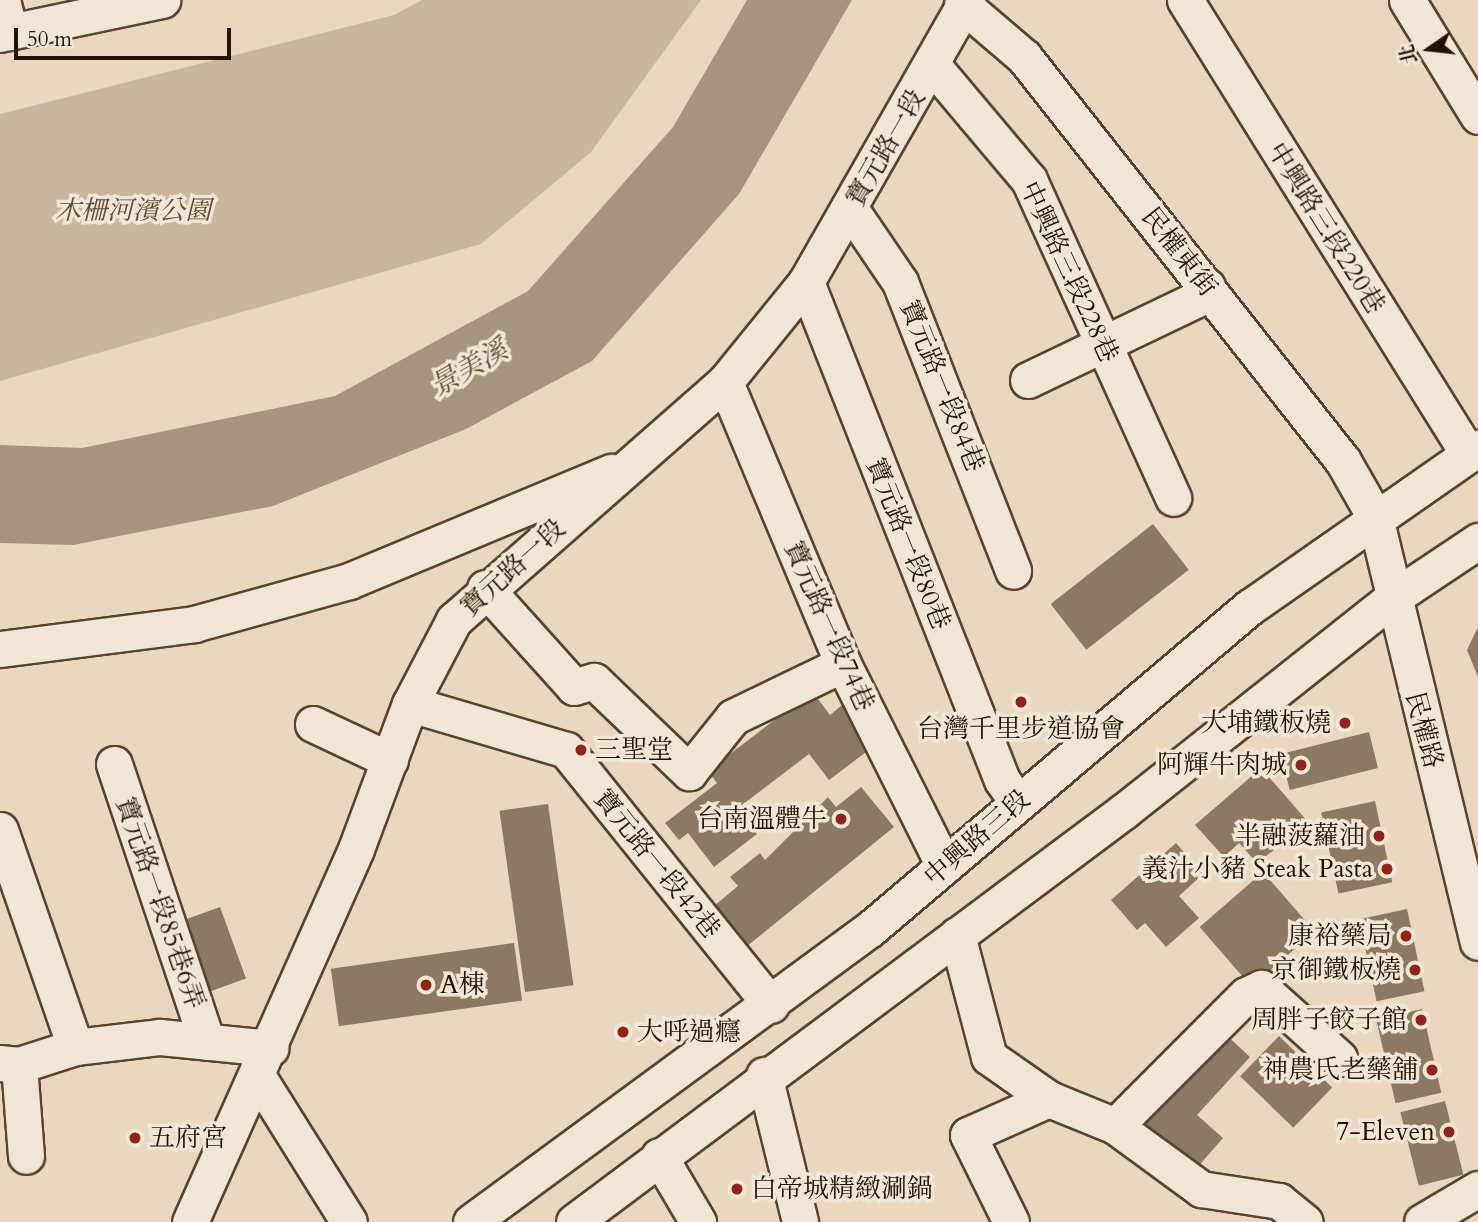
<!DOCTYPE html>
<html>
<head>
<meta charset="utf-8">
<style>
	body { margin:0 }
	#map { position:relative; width:1478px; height:1222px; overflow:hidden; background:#e9d8bf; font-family:Cardo,"Noto Serif TC",serif }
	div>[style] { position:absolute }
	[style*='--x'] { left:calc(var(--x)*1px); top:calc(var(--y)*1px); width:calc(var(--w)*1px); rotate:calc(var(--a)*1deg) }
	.green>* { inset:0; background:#c8b69f }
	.water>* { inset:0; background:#a6957e }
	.building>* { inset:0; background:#8b7964; transform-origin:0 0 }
	.roads { filter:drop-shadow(2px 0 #564430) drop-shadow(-2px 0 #564430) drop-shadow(0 2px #564430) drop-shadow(0 -2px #564430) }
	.minor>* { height:35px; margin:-17.5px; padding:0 17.5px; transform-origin:17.5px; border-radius:17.5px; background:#f1e6d5 }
	.dots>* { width:19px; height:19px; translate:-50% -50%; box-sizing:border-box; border:4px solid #f1e6d5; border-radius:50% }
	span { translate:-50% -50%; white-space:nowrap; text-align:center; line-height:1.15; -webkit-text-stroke:7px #f1e6d5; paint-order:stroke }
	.street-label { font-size:26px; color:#251201 }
	.park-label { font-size:26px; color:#5e4b38; font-style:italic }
	.poi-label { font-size:26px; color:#251201 }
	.right { translate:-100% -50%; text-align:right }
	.left { translate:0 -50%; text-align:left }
	.water-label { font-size:28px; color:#5f4d39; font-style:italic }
	.north { position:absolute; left:1394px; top:14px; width:70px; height:70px; -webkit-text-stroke:5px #f1e6d5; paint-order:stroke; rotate:256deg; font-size:19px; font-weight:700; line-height:28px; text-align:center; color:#251201 }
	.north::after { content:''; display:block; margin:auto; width:24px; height:32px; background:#251201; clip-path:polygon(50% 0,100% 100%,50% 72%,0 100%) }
	.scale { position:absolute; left:14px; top:28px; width:217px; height:32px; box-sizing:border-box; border:4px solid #251201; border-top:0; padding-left:9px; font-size:21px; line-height:24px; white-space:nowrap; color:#251201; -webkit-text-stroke:5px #f1e6d5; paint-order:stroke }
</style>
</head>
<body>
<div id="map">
	<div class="green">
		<i style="clip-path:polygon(422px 0,701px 0,591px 152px,481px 244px,0 381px,0 114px,394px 15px)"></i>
	</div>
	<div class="water">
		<i style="clip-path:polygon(747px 0,852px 0,739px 194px,592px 361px,466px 429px,273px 506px,73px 545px,0 543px,0 445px,82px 448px,335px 396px,528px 291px,673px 127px)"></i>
	</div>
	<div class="building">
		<i style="left:1153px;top:524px;width:58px;height:130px;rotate:52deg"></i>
		<i style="clip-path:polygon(1478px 627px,1478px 677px,1467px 650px)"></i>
		<i style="clip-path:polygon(812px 691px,830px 715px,842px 705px,874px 746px,829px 780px,809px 754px,738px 808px,757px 834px,714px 867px,688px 833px,679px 840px,665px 823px,717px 783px,708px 771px)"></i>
		<i style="left:1369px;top:732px;width:37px;height:91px;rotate:76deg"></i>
		<i style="clip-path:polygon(1261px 768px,1309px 823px,1257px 863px,1239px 843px,1224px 857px,1195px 825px)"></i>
		<i style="clip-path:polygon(861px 787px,894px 827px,746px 947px,714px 906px,738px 886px,730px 877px,760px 853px,765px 860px,828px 797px,836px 807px)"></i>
		<i style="left:1375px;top:801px;width:83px;height:55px;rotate:78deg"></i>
		<i style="left:548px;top:804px;width:183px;height:49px;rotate:82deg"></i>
		<i style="clip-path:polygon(1176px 843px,1203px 874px,1179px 896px,1199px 918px,1166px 947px,1145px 923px,1137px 930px,1111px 900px)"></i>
		<i style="left:1263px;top:872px;width:79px;height:84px;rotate:49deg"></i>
		<i style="left:220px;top:907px;width:76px;height:39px;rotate:70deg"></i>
		<i style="left:1407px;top:909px;width:84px;height:49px;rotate:78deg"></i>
		<i style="left:514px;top:943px;width:58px;height:185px;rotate:82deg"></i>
		<i style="left:1422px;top:1009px;width:86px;height:47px;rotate:77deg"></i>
		<i style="clip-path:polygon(1222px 1031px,1250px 1057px,1197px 1115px,1223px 1138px,1189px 1177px,1135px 1128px)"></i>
		<i style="left:1279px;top:1036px;width:74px;height:56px;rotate:44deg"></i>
		<i style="left:1445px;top:1101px;width:76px;height:46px;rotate:76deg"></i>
	</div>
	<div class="roads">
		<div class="minor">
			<i style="--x:2;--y:0;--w:33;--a:76"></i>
			<i style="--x:1185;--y:0;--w:536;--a:58.03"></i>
			<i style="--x:1407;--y:0;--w:136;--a:58.5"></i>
			<i style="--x:962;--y:4;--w:82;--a:40.5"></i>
			<i style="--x:1024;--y:57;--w:515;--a:51.71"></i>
			<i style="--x:1343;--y:461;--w:64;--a:60.3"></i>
			<i style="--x:1375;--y:517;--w:437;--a:76.4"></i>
			<i style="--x:0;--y:34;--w:166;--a:-11.9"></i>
			<i style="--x:933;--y:66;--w:149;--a:49.9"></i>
			<i style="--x:1029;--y:180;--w:349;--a:65.6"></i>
			<i style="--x:851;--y:210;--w:87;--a:55.8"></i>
			<i style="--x:900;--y:282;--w:310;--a:68.6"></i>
			<i style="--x:806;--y:282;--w:535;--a:68.52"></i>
			<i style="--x:1002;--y:780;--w:28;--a:55"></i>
			<i style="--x:1028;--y:380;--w:187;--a:-25.6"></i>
			<i style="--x:1197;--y:299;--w:16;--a:-50"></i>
			<i style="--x:725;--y:382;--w:306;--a:67.3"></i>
			<i style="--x:843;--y:664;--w:226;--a:63.4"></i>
			<i style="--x:485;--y:588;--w:133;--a:48"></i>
			<i style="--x:574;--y:687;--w:21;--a:-17"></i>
			<i style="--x:594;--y:681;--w:132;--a:43.8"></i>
			<i style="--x:689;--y:772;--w:70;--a:-51.3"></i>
			<i style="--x:733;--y:717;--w:122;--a:-25.7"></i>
			<i style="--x:0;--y:649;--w:196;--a:-7.3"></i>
			<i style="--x:194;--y:624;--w:161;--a:-15.5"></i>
			<i style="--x:349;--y:581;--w:284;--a:-22.6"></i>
			<i style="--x:410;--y:704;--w:163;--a:16.4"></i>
			<i style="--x:566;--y:750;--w:327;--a:51.2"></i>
			<i style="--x:313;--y:724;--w:85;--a:25.1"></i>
			<i style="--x:114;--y:764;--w:293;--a:71.5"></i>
			<i style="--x:0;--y:830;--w:230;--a:70.9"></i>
			<i style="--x:957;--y:935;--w:126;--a:75.3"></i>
			<i style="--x:989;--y:1057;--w:73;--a:35"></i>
			<i style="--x:1049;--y:1099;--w:71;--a:22.2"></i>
			<i style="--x:1115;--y:1126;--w:107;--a:36.2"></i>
			<i style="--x:1201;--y:1189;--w:79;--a:8.7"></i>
			<i style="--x:1279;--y:1201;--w:33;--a:39"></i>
			<i style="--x:0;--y:1063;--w:19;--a:6"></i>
			<i style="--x:19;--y:1065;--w:59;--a:-17.8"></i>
			<i style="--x:75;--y:1047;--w:86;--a:-6.7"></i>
			<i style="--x:160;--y:1037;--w:111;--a:5.7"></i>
			<i style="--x:19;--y:1065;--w:91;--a:85.6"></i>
			<i style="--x:764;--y:1075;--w:151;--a:76.2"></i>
			<i style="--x:258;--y:1077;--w:171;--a:57.9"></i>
			<i style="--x:1115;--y:1126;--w:185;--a:-45"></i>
			<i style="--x:1246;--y:995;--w:17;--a:-25"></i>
			<i style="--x:1261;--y:988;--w:105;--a:41.9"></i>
			<i style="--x:659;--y:1156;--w:77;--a:59.4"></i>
			<i style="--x:190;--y:1222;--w:408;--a:-66"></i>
			<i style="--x:356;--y:849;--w:155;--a:-69.6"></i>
			<i style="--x:410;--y:704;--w:95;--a:-62.4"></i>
			<i style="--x:454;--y:620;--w:361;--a:-41.3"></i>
			<i style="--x:725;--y:382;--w:129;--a:-51"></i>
			<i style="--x:806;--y:282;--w:325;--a:-60.3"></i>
			<i style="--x:471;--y:1222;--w:495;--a:-36.3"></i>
			<i style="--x:870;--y:929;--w:498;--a:-40.3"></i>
			<i style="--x:1250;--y:607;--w:278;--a:-34.9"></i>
			<i style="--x:574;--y:1222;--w:687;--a:-36.77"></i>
			<i style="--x:1124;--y:811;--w:345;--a:-38.4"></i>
			<i style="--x:1394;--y:597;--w:101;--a:-33.7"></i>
			<i style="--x:1011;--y:1222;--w:97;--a:-116.3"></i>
			<i style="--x:968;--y:1135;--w:89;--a:-24"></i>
			<i style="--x:1422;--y:1222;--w:65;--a:-30.5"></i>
		</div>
	</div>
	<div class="dots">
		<i style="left:1021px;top:702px;background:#8f2418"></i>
		<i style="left:1345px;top:723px;background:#8f2418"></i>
		<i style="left:581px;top:750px;background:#8f2418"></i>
		<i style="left:1301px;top:765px;background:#8f2418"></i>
		<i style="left:841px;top:819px;background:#8f2418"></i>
		<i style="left:1379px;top:836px;background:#8f2418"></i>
		<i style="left:1387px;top:869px;background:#8f2418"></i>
		<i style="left:1406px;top:936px;background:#8f2418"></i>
		<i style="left:1415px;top:970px;background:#8f2418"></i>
		<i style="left:426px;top:985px;background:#8f2418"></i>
		<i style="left:1421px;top:1020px;background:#8f2418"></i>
		<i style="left:623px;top:1032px;background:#8f2418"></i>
		<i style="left:1432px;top:1070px;background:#8f2418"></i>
		<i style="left:1449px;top:1132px;background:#8f2418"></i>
		<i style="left:135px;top:1138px;background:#8f2418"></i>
		<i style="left:737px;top:1189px;background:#8f2418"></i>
	</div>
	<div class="street-label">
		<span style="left:886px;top:148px;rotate:-60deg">寶元路一段</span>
		<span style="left:1326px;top:228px;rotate:58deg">中興路三段220巷</span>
		<span style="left:1179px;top:252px;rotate:52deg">民權東街</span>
		<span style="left:1069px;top:272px;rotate:65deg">中興路三段228巷</span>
		<span style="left:942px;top:386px;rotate:68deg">寶元路一段84巷</span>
		<span style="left:908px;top:544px;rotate:68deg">寶元路一段80巷</span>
		<span style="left:513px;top:568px;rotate:-42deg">寶元路一段</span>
		<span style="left:829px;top:626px;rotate:66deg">寶元路一段74巷</span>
		<span style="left:1424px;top:730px;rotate:75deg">民權路</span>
		<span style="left:977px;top:838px;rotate:-41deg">中興路三段</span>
		<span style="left:657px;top:864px;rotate:51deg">寶元路一段42巷</span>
		<span style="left:160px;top:903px;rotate:71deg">寶元路一段85巷6弄</span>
	</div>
	<div class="park-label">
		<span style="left:133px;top:211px">木柵河濱公園</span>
	</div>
	<div class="poi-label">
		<span class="right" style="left:1331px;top:723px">大埔鐵板燒</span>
		<span style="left:1021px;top:729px">台灣千里步道協會</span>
		<span class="left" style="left:595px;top:750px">三聖堂</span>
		<span class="right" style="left:1287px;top:765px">阿輝牛肉城</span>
		<span class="right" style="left:827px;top:819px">台南溫體牛</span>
		<span class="right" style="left:1365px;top:836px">半融菠蘿油</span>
		<span class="right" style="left:1373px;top:869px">義汁小豬 Steak Pasta</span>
		<span class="right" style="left:1392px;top:936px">康裕藥局</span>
		<span class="right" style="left:1401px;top:970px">京御鐵板燒</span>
		<span class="left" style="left:440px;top:985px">A棟</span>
		<span class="right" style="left:1407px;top:1020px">周胖子餃子館</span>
		<span class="left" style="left:637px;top:1032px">大呼過癮</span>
		<span class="right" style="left:1418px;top:1070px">神農氏老藥舖</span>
		<span class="right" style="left:1435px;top:1132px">7-Eleven</span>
		<span class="left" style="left:149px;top:1138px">五府宮</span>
		<span class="left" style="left:751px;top:1189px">白帝城精緻涮鍋</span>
	</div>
	<div class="water-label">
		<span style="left:469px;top:368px;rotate:-30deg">景美溪</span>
	</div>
	<div class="north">北</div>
	<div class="scale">50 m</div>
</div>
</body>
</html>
